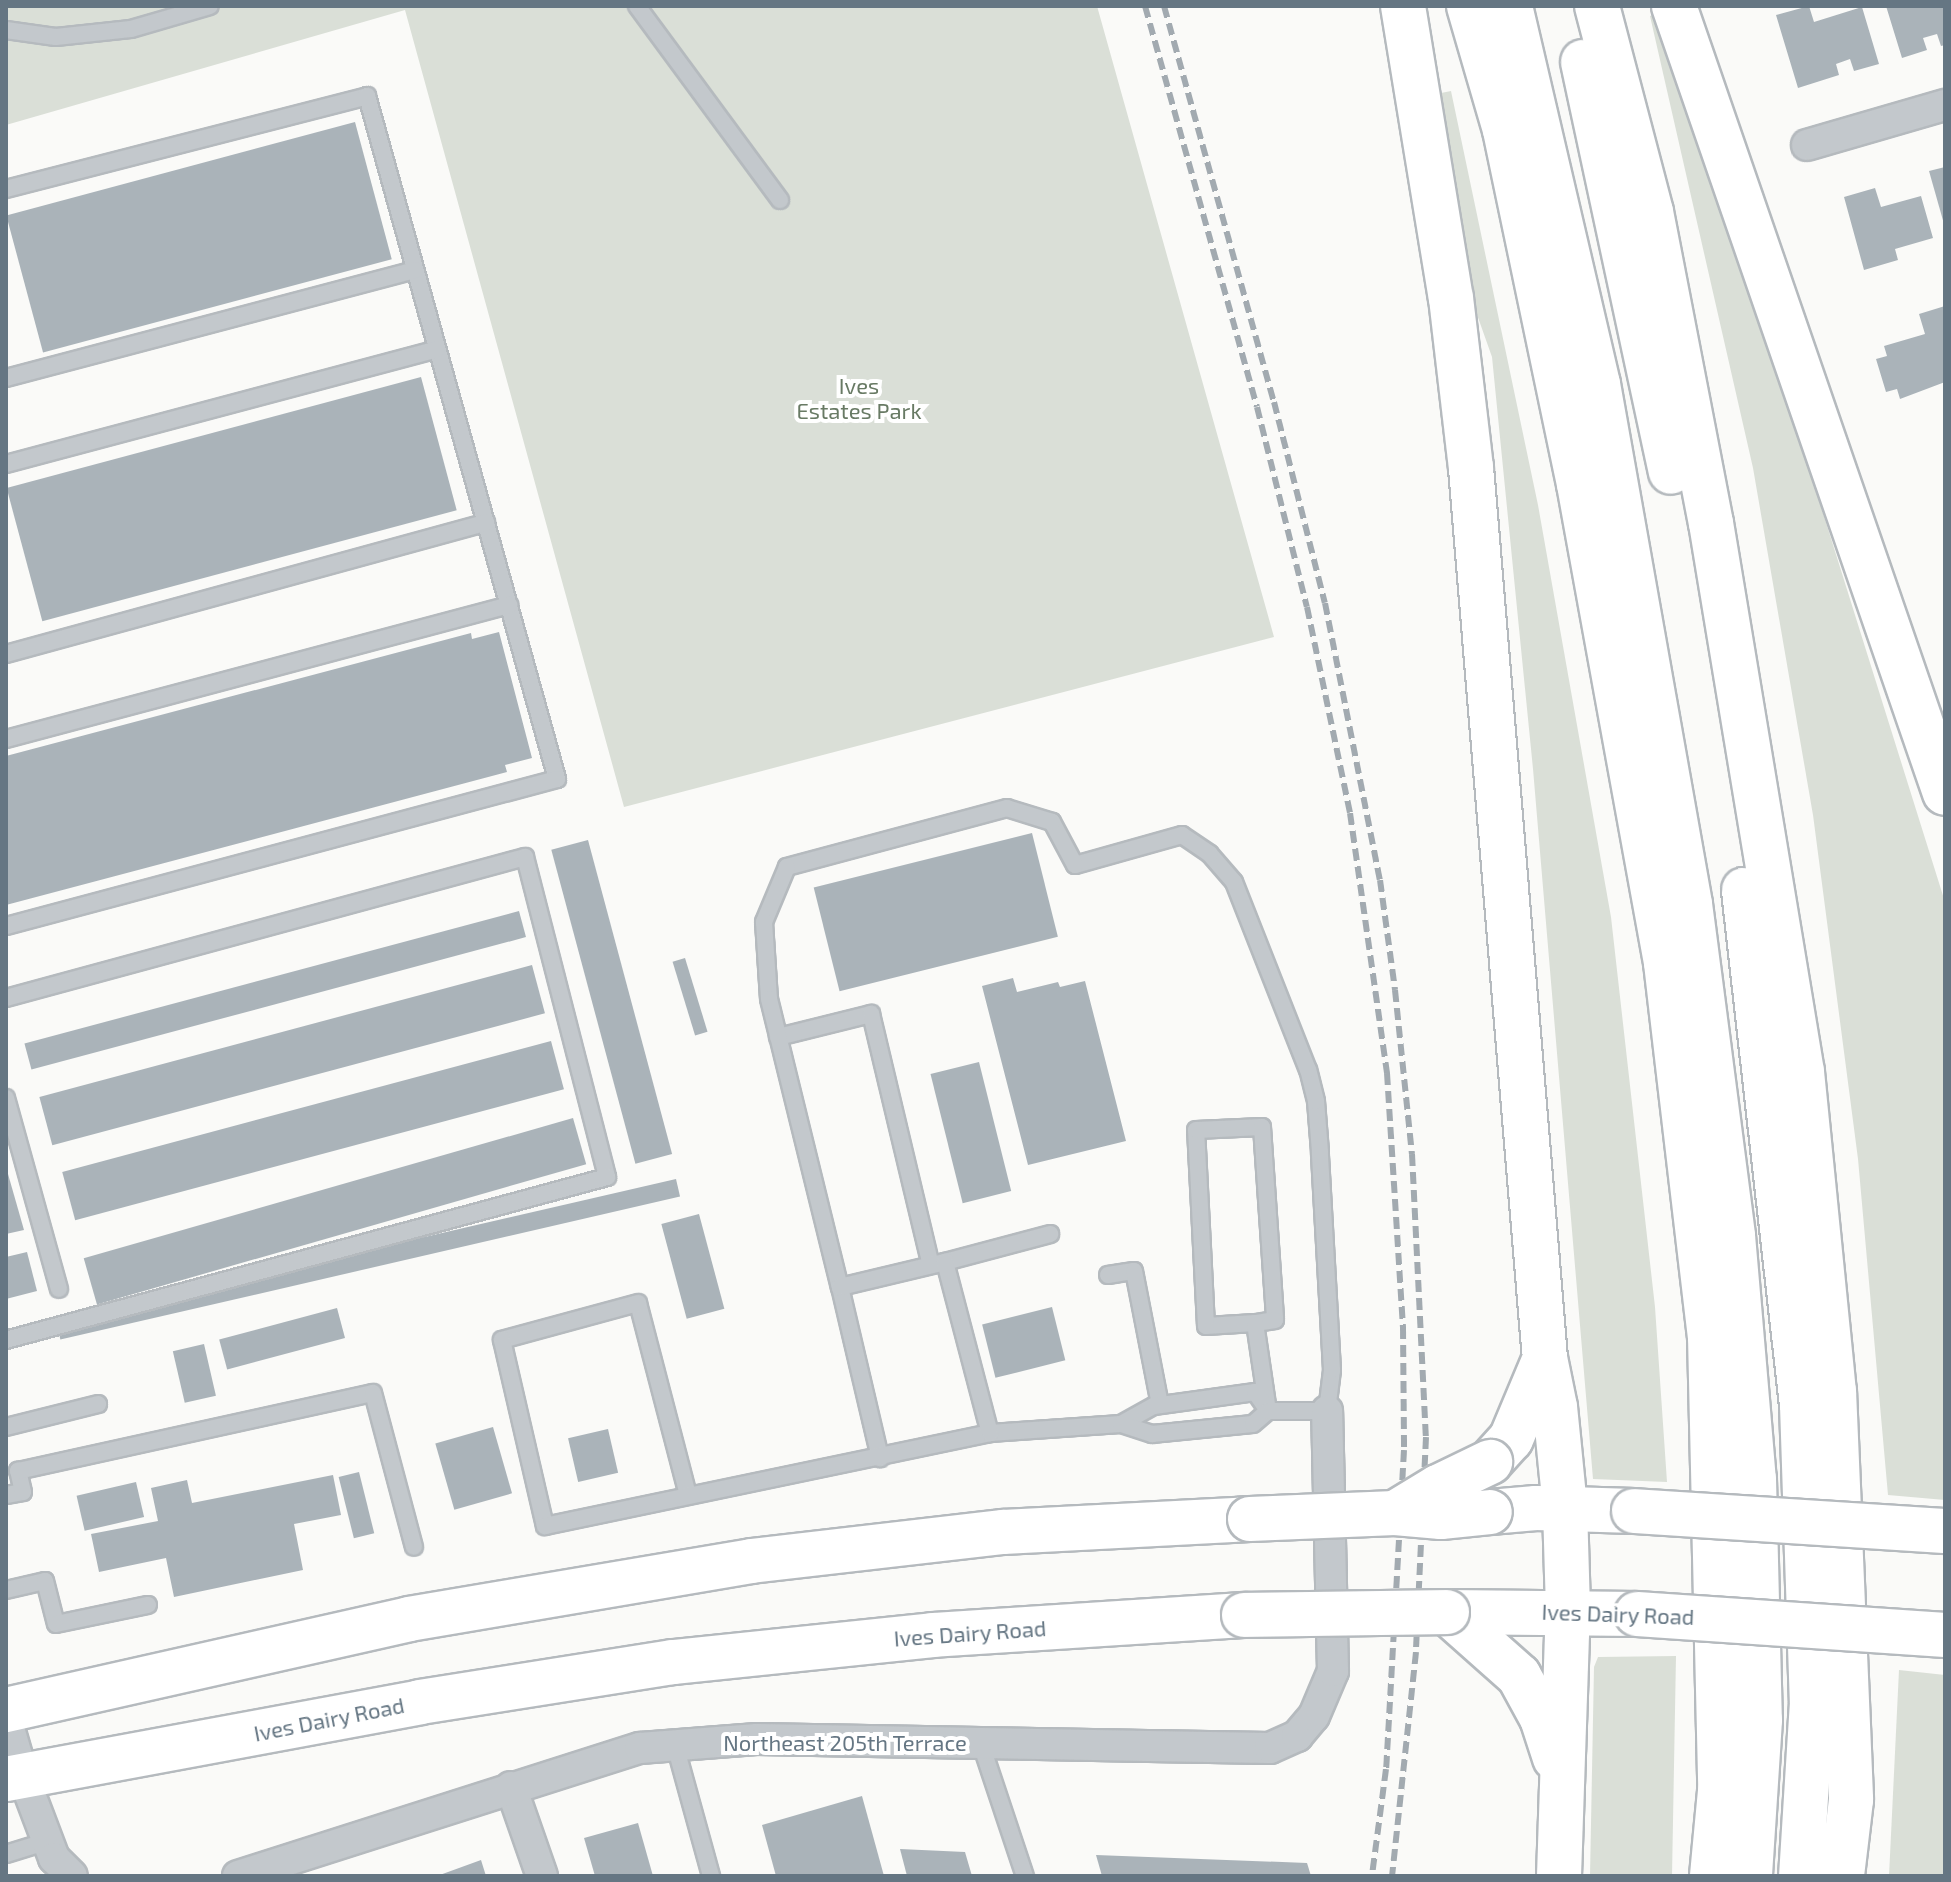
<!DOCTYPE html>
<html>
<head>
<meta charset="utf-8">
<style>
	body { margin:0 }
	#map { position:relative; width:1951px; height:1882px; overflow:hidden; background:#fafaf8; font-family:"Exo 2",sans-serif }
	div>[style] { position:absolute }
	[style*='--x'] { left:calc(var(--x)*1px); top:calc(var(--y)*1px); width:calc(var(--w)*1px); rotate:calc(var(--a)*1deg) }
	.green>* { inset:0; background:#dadfd7 }
	.building>* { inset:0; background:#aab3b9; transform-origin:0 0 }
	.roads { filter:drop-shadow(2px 0 #b5babe) drop-shadow(-2px 0 #b5babe) drop-shadow(0 2px #b5babe) drop-shadow(0 -2px #b5babe) }
	.lane>* { height:16px; margin:-8px; padding:0 8px; transform-origin:8px; border-radius:8px; background:#c3c8cc }
	.street>* { height:30px; margin:-15px; padding:0 15px; transform-origin:15px; border-radius:15px; background:#c3c8cc }
	.primary>* { height:44px; margin:-22px; padding:0 22px; transform-origin:22px; border-radius:22px; background:#fff }
	.highway>* { height:44px; margin:-22px; padding:0 22px; transform-origin:22px; border-radius:22px; background:#fff }
	.rail>* { height:6px; margin-top:-3px; transform-origin:0; background:repeating-linear-gradient(90deg,#a2aab0 0 12px,transparent 0 18px) }
	.bridges { filter:drop-shadow(2px 0 #b5babe) drop-shadow(-2px 0 #b5babe) drop-shadow(0 2px #b5babe) drop-shadow(0 -2px #b5babe) }
	.primary-bridge>* { height:44px; margin:-22px; padding:0 22px; transform-origin:22px; border-radius:22px; background:#fff }
	.highway-bridge>* { height:44px; margin:-22px; padding:0 22px; transform-origin:22px; border-radius:22px; background:#fff }
	span { translate:-50% -50%; white-space:nowrap; text-align:center; line-height:1.15; -webkit-text-stroke:8px #fff; paint-order:stroke }
	.park-label { font-size:22px; color:#687a64 }
	.street-label { font-size:22px; color:#657683 }
	.frame { position:absolute; inset:0; border:8px solid #657683; pointer-events:none }
</style>
</head>
<body>
<div id="map">
	<div class="green">
		<i style="clip-path:polygon(6px 6px,1097px 6px,1274px 637px,624px 807px,405px 10px,6px 125px)"></i>
		<i style="clip-path:polygon(1656px 14px,1797px 430px,1945px 902px,1945px 1500px,1888px 1495px,1858px 1159px,1813px 815px,1753px 468px,1650px 16px)"></i>
		<i style="clip-path:polygon(1451px 91px,1538px 505px,1611px 917px,1655px 1307px,1667px 1482px,1593px 1479px,1533px 769px,1492px 357px,1469px 292px,1441px 93px)"></i>
		<i style="clip-path:polygon(1676px 1656px,1672px 1876px,1590px 1876px,1594px 1667px,1598px 1657px)"></i>
		<i style="clip-path:polygon(1899px 1670px,1945px 1675px,1945px 1876px,1889px 1876px)"></i>
	</div>
	<div class="building">
		<i style="clip-path:polygon(1809px 6px,1814px 22px,1862px 7px,1879px 64px,1854px 71px,1850px 59px,1836px 64px,1839px 75px,1798px 88px,1776px 15px)"></i>
		<i style="clip-path:polygon(1886px 6px,1945px 6px,1945px 45px,1941px 46px,1937px 34px,1923px 38px,1927px 50px,1902px 58px)"></i>
		<i style="left:355px;top:122px;width:142px;height:361px;rotate:75deg"></i>
		<i style="clip-path:polygon(1945px 167px,1945px 224px,1944px 224px,1929px 171px)"></i>
		<i style="clip-path:polygon(1875px 188px,1881px 207px,1921px 196px,1933px 238px,1895px 249px,1898px 260px,1864px 270px,1844px 197px)"></i>
		<i style="clip-path:polygon(1945px 306px,1945px 382px,1900px 399px,1897px 389px,1886px 392px,1876px 359px,1887px 356px,1884px 346px,1925px 334px,1919px 314px)"></i>
		<i style="left:421px;top:377px;width:138px;height:429px;rotate:75deg"></i>
		<i style="clip-path:polygon(499px 632px,532px 758px,505px 765px,507px 772px,6px 905px,6px 756px,471px 633px,472px 639px)"></i>
		<i style="left:1032px;top:833px;width:107px;height:225px;rotate:76deg"></i>
		<i style="left:588px;top:840px;width:325px;height:38px;rotate:75deg"></i>
		<i style="left:519px;top:911px;width:27px;height:512px;rotate:75deg"></i>
		<i style="left:685px;top:958px;width:77px;height:13px;rotate:73deg"></i>
		<i style="left:532px;top:965px;width:50px;height:510px;rotate:75deg"></i>
		<i style="clip-path:polygon(1013px 978px,1017px 992px,1058px 982px,1060px 987px,1085px 981px,1126px 1141px,1028px 1165px,982px 986px)"></i>
		<i style="left:551px;top:1041px;width:50px;height:506px;rotate:75deg"></i>
		<i style="left:979px;top:1062px;width:133px;height:50px;rotate:76deg"></i>
		<i style="left:573px;top:1118px;width:48px;height:509px;rotate:74deg"></i>
		<i style="clip-path:polygon(6px 1167px,24px 1230px,6px 1234px)"></i>
		<i style="left:676px;top:1179px;width:18px;height:636px;rotate:77deg"></i>
		<i style="left:699px;top:1214px;width:98px;height:39px;rotate:75deg"></i>
		<i style="clip-path:polygon(27px 1252px,37px 1291px,6px 1299px,6px 1257px)"></i>
		<i style="left:1052px;top:1307px;width:55px;height:72px;rotate:76deg"></i>
		<i style="left:337px;top:1308px;width:31px;height:122px;rotate:75deg"></i>
		<i style="left:204px;top:1344px;width:53px;height:32px;rotate:77deg"></i>
		<i style="left:493px;top:1427px;width:69px;height:60px;rotate:74deg"></i>
		<i style="left:608px;top:1429px;width:45px;height:41px;rotate:77deg"></i>
		<i style="left:359px;top:1472px;width:63px;height:21px;rotate:76deg"></i>
		<i style="clip-path:polygon(333px 1475px,341px 1515px,294px 1524px,303px 1570px,174px 1597px,166px 1558px,99px 1572px,91px 1534px,158px 1521px,151px 1488px,187px 1480px,192px 1503px)"></i>
		<i style="left:136px;top:1482px;width:36px;height:61px;rotate:77deg"></i>
		<i style="clip-path:polygon(862px 1796px,884px 1876px,776px 1876px,762px 1825px)"></i>
		<i style="clip-path:polygon(638px 1823px,653px 1876px,595px 1876px,584px 1838px)"></i>
		<i style="clip-path:polygon(900px 1849px,965px 1852px,972px 1876px,907px 1876px)"></i>
		<i style="clip-path:polygon(1096px 1855px,1307px 1863px,1311px 1876px,1102px 1876px)"></i>
		<i style="clip-path:polygon(481px 1860px,486px 1876px,437px 1876px)"></i>
	</div>
	<div class="roads">
		<div class="lane">
			<i style="--x:637;--y:6;--w:241;--a:53.6"></i>
			<i style="--x:6;--y:30;--w:50;--a:8"></i>
			<i style="--x:56;--y:37;--w:75;--a:-6.1"></i>
			<i style="--x:131;--y:29;--w:82;--a:-16.2"></i>
			<i style="--x:6;--y:189;--w:373;--a:-14.4"></i>
			<i style="--x:367;--y:96;--w:709;--a:74.45"></i>
			<i style="--x:557;--y:779;--w:570;--a:165.06"></i>
			<i style="--x:6;--y:378;--w:423;--a:-14.8"></i>
			<i style="--x:6;--y:464;--w:446;--a:-14.9"></i>
			<i style="--x:6;--y:654;--w:498;--a:-15.3"></i>
			<i style="--x:6;--y:739;--w:521;--a:-14.92"></i>
			<i style="--x:6;--y:998;--w:538;--a:-15.2"></i>
			<i style="--x:525;--y:857;--w:330;--a:75.6"></i>
			<i style="--x:607;--y:1177;--w:623;--a:164.83"></i>
			<i style="--x:778;--y:1037;--w:96;--a:-13.9"></i>
			<i style="--x:871;--y:1014;--w:258;--a:76.6"></i>
			<i style="--x:6;--y:1098;--w:198;--a:74.5"></i>
			<i style="--x:945;--y:1262;--w:109;--a:-14.9"></i>
			<i style="--x:1108;--y:1275;--w:26;--a:-9"></i>
			<i style="--x:1134;--y:1271;--w:136;--a:79"></i>
			<i style="--x:840;--y:1287;--w:176;--a:76.8"></i>
			<i style="--x:1255;--y:1323;--w:49;--a:176.5"></i>
			<i style="--x:1206;--y:1326;--w:196;--a:-92.9"></i>
			<i style="--x:1196;--y:1130;--w:66;--a:-2.6"></i>
			<i style="--x:1262;--y:1127;--w:193;--a:86.1"></i>
			<i style="--x:1275;--y:1320;--w:20;--a:171"></i>
			<i style="--x:1255;--y:1323;--w:89;--a:81.6"></i>
			<i style="--x:1121;--y:1424;--w:38;--a:-29"></i>
			<i style="--x:1154;--y:1406;--w:102;--a:-7.9"></i>
			<i style="--x:1255;--y:1392;--w:21;--a:55"></i>
			<i style="--x:6;--y:1427;--w:95;--a:-14"></i>
			<i style="--x:6;--y:1495;--w:17;--a:-10"></i>
			<i style="--x:23;--y:1492;--w:22;--a:-103"></i>
			<i style="--x:18;--y:1471;--w:363;--a:-12.4"></i>
			<i style="--x:373;--y:1393;--w:159;--a:75.1"></i>
			<i style="--x:688;--y:1495;--w:198;--a:-104.6"></i>
			<i style="--x:638;--y:1303;--w:141;--a:164.8"></i>
			<i style="--x:502;--y:1340;--w:191;--a:77"></i>
			<i style="--x:545;--y:1526;--w:455;--a:-11.8"></i>
			<i style="--x:990;--y:1433;--w:131;--a:-3.9"></i>
			<i style="--x:1121;--y:1424;--w:33;--a:18"></i>
			<i style="--x:1152;--y:1434;--w:101;--a:-5.7"></i>
			<i style="--x:1253;--y:1424;--w:20;--a:-41"></i>
			<i style="--x:1268;--y:1411;--w:59;--a:0"></i>
			<i style="--x:1327;--y:1411;--w:41;--a:-83"></i>
			<i style="--x:1332;--y:1370;--w:218;--a:-93.2"></i>
			<i style="--x:1320;--y:1152;--w:51;--a:-94.5"></i>
			<i style="--x:1316;--y:1101;--w:32;--a:-104"></i>
			<i style="--x:1308;--y:1070;--w:202;--a:-111.5"></i>
			<i style="--x:1234;--y:882;--w:37;--a:-131"></i>
			<i style="--x:1210;--y:854;--w:34;--a:-146"></i>
			<i style="--x:1182;--y:835;--w:111;--a:164.3"></i>
			<i style="--x:1075;--y:865;--w:49;--a:-118.1"></i>
			<i style="--x:1052;--y:822;--w:47;--a:-162.7"></i>
			<i style="--x:1007;--y:808;--w:228;--a:165"></i>
			<i style="--x:787;--y:867;--w:60;--a:112.7"></i>
			<i style="--x:764;--y:922;--w:77;--a:86.3"></i>
			<i style="--x:769;--y:999;--w:297;--a:76.2"></i>
			<i style="--x:840;--y:1287;--w:108;--a:-13.4"></i>
			<i style="--x:945;--y:1262;--w:177;--a:75.3"></i>
			<i style="--x:6;--y:1590;--w:40;--a:-13"></i>
			<i style="--x:45;--y:1581;--w:44;--a:75.7"></i>
			<i style="--x:56;--y:1624;--w:94;--a:-11.7"></i>
			<i style="--x:981;--y:1744;--w:139;--a:71.6"></i>
			<i style="--x:675;--y:1745;--w:136;--a:74.6"></i>
			<i style="--x:6;--y:1854;--w:44;--a:-17.2"></i>
		</div>
		<div class="street">
			<i style="--x:1807;--y:145;--w:144;--a:-16.2"></i>
			<i style="--x:6;--y:1718;--w:60;--a:73.7"></i>
			<i style="--x:23;--y:1776;--w:88;--a:69.3"></i>
			<i style="--x:54;--y:1858;--w:25;--a:45"></i>
			<i style="--x:511;--y:1787;--w:94;--a:70.8"></i>
			<i style="--x:238;--y:1876;--w:422;--a:-17.7"></i>
			<i style="--x:640;--y:1748;--w:117;--a:-4.4"></i>
			<i style="--x:757;--y:1739;--w:513;--a:1.01"></i>
			<i style="--x:1270;--y:1748;--w:30;--a:-24"></i>
			<i style="--x:1297;--y:1736;--w:26;--a:-50"></i>
			<i style="--x:1314;--y:1716;--w:49;--a:-67.1"></i>
			<i style="--x:1333;--y:1671;--w:260;--a:-91.3"></i>
		</div>
		<div class="primary">
			<i style="--x:1565;--y:1508;--w:103;--a:88.3"></i>
			<i style="--x:1490;--y:1512;--w:46;--a:-5"></i>
			<i style="--x:1536;--y:1508;--w:98;--a:1.8"></i>
			<i style="--x:1447;--y:1612;--w:190;--a:0.6"></i>
			<i style="--x:6;--y:1710;--w:413;--a:-12.7"></i>
			<i style="--x:409;--y:1619;--w:347;--a:-9.6"></i>
			<i style="--x:751;--y:1561;--w:254;--a:-6.6"></i>
			<i style="--x:1003;--y:1532;--w:247;--a:-3"></i>
			<i style="--x:6;--y:1779;--w:421;--a:-10.5"></i>
			<i style="--x:420;--y:1702;--w:256;--a:-9"></i>
			<i style="--x:673;--y:1662;--w:261;--a:-5.9"></i>
			<i style="--x:933;--y:1635;--w:312;--a:-3.7"></i>
		</div>
		<div class="highway">
			<i style="--x:1403;--y:6;--w:296;--a:80.7"></i>
			<i style="--x:1451;--y:298;--w:171;--a:83.3"></i>
			<i style="--x:1471;--y:468;--w:893;--a:85.25"></i>
			<i style="--x:1545;--y:1358;--w:50;--a:78.5"></i>
			<i style="--x:1555;--y:1407;--w:101;--a:84.3"></i>
			<i style="--x:1469;--y:6;--w:129;--a:73.8"></i>
			<i style="--x:1505;--y:130;--w:362;--a:78.2"></i>
			<i style="--x:1579;--y:484;--w:487;--a:79.7"></i>
			<i style="--x:1666;--y:963;--w:376;--a:83.3"></i>
			<i style="--x:1710;--y:1336;--w:455;--a:88.7"></i>
			<i style="--x:1720;--y:1791;--w:85;--a:95.4"></i>
			<i style="--x:1510;--y:6;--w:388;--a:76.9"></i>
			<i style="--x:1598;--y:384;--w:528;--a:79.97"></i>
			<i style="--x:1690;--y:904;--w:335;--a:82.6"></i>
			<i style="--x:1733;--y:1236;--w:244;--a:85.1"></i>
			<i style="--x:1754;--y:1479;--w:241;--a:88.6"></i>
			<i style="--x:1760;--y:1720;--w:156;--a:93.7"></i>
			<i style="--x:1597;--y:6;--w:213;--a:75.3"></i>
			<i style="--x:1651;--y:212;--w:317;--a:79.1"></i>
			<i style="--x:1711;--y:523;--w:556;--a:80.59"></i>
			<i style="--x:1802;--y:1072;--w:321;--a:84.3"></i>
			<i style="--x:1834;--y:1391;--w:409;--a:87.6"></i>
			<i style="--x:1851;--y:1800;--w:77;--a:96.8"></i>
			<i style="--x:1674;--y:6;--w:832;--a:71"></i>
			<i style="--x:1583;--y:62;--w:419;--a:77.9"></i>
			<i style="--x:1744;--y:890;--w:518;--a:83.57"></i>
			<i style="--x:1802;--y:1405;--w:297;--a:88.1"></i>
			<i style="--x:1812;--y:1702;--w:174;--a:93.6"></i>
			<i style="--x:1490;--y:1462;--w:31;--a:-48"></i>
			<i style="--x:1511;--y:1439;--w:88;--a:-67.2"></i>
			<i style="--x:1447;--y:1612;--w:96;--a:41.6"></i>
			<i style="--x:1519;--y:1676;--w:48;--a:61.3"></i>
			<i style="--x:1542;--y:1718;--w:42;--a:72"></i>
			<i style="--x:1559;--y:1876;--w:265;--a:-88.1"></i>
		</div>
	</div>
	<div class="rail">
		<i style="--x:1145;--y:6;--w:416;--a:74.4"></i>
		<i style="--x:1257;--y:407;--w:206;--a:76"></i>
		<i style="--x:1307;--y:607;--w:210;--a:78.2"></i>
		<i style="--x:1350;--y:813;--w:263;--a:81.9"></i>
		<i style="--x:1387;--y:1073;--w:255;--a:86.4"></i>
		<i style="--x:1403;--y:1327;--w:123;--a:89.5"></i>
		<i style="--x:1404;--y:1450;--w:320;--a:93.2"></i>
		<i style="--x:1386;--y:1769;--w:108;--a:97.5"></i>
		<i style="--x:1164;--y:6;--w:411;--a:74.5"></i>
		<i style="--x:1274;--y:402;--w:207;--a:75.8"></i>
		<i style="--x:1325;--y:603;--w:282;--a:78.8"></i>
		<i style="--x:1380;--y:880;--w:111;--a:82.2"></i>
		<i style="--x:1395;--y:990;--w:165;--a:84.1"></i>
		<i style="--x:1412;--y:1154;--w:283;--a:87.2"></i>
		<i style="--x:1426;--y:1437;--w:215;--a:92.7"></i>
		<i style="--x:1416;--y:1652;--w:225;--a:96.1"></i>
	</div>
	<div class="bridges">
		<div class="primary-bridge">
			<i style="--x:1634;--y:1511;--w:312;--a:3.7"></i>
			<i style="--x:1250;--y:1519;--w:145;--a:-2.4"></i>
			<i style="--x:1395;--y:1513;--w:46;--a:5"></i>
			<i style="--x:1441;--y:1517;--w:49;--a:-5.8"></i>
			<i style="--x:1637;--y:1614;--w:309;--a:3.9"></i>
			<i style="--x:1244;--y:1615;--w:203;--a:-0.8"></i>
		</div>
		<div class="highway-bridge">
			<i style="--x:1395;--y:1513;--w:50;--a:-31.2"></i>
			<i style="--x:1438;--y:1487;--w:58;--a:-25.7"></i>
		</div>
	</div>
	<div class="park-label">
		<span style="left:859px;top:398px">Ives<br>Estates Park</span>
	</div>
	<div class="street-label">
		<span style="left:1618px;top:1614px;rotate:2deg">Ives Dairy Road</span>
		<span style="left:970px;top:1633px;rotate:-4deg">Ives Dairy Road</span>
		<span style="left:329px;top:1719px;rotate:-11deg">Ives Dairy Road</span>
		<span style="left:845px;top:1743px">Northeast 205th Terrace</span>
	</div>
	<div class="frame"></div>
</div>
</body>
</html>
